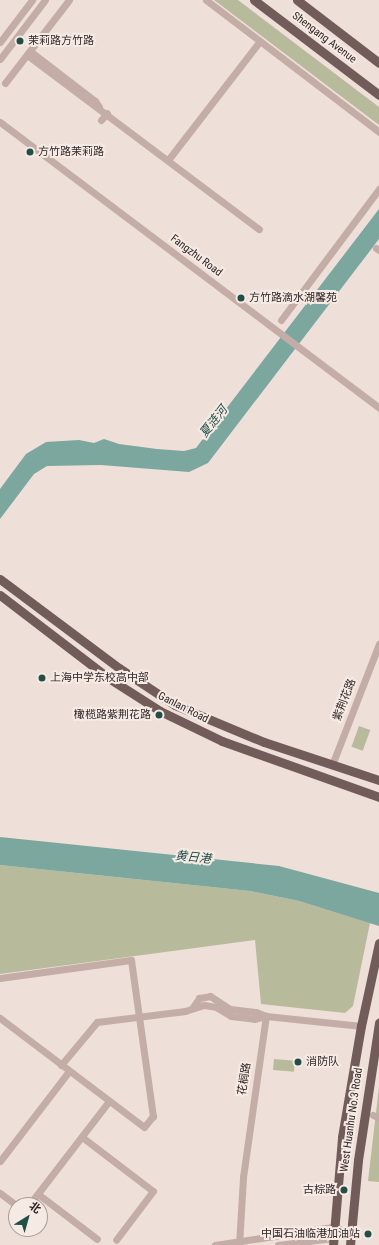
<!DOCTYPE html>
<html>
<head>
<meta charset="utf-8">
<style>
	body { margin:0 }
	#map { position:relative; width:379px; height:1245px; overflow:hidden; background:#eedfd9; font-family:"Roboto Condensed","Noto Sans SC",sans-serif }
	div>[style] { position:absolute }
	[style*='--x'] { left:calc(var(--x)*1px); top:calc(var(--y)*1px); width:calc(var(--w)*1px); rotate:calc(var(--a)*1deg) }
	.green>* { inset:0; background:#b7bb9b; transform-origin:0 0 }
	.water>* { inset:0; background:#7ba79f }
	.minor>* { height:7px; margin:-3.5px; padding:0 3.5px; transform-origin:3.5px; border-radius:3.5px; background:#c4ada6 }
	.major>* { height:9px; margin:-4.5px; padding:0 4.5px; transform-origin:4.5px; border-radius:4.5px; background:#725c59 }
	.dots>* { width:11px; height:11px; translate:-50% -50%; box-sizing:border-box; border:2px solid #f6eae4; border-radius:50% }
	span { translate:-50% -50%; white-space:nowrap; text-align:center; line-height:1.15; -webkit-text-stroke:4px #f6eae4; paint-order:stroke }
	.street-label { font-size:11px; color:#312726 }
	.poi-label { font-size:11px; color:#312726 }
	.left { translate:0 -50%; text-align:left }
	.right { translate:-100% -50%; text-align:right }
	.water-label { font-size:12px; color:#214e47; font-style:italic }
	.north { position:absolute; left:8px; top:1197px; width:40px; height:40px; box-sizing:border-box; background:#f6eae4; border:1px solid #a79c98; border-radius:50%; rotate:37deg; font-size:11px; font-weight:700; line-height:16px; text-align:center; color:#312726 }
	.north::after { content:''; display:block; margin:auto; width:14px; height:18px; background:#214e47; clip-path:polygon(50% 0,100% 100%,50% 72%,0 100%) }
</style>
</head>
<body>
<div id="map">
	<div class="green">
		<i style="clip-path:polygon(214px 0,238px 0,379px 107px,379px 125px)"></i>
		<i style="left:359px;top:726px;width:12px;height:22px;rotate:20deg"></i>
		<i style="clip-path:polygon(0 865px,250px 891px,299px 901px,370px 923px,353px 1006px,345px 1013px,261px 1004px,255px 940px,0 974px)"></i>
		<i style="left:274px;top:1059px;width:21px;height:11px;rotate:5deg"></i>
		<i style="clip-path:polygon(379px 1087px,379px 1182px,368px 1181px)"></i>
	</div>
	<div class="water">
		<i style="clip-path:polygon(379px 209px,379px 239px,208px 463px,189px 472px,101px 465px,47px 466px,34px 474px,0 519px,0 489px,26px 454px,46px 442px,79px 440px,94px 443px,104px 439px,119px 444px,157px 449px,184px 451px,196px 448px)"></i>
		<i style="clip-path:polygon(0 837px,279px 866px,379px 893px,379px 926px,299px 901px,250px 891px,0 865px)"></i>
	</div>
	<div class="minor">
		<i style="--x:206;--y:0;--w:218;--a:37.3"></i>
		<i style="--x:0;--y:42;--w:53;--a:-52.7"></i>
		<i style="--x:30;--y:51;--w:82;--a:37.6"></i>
		<i style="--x:95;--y:101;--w:7;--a:56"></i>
		<i style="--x:27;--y:55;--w:290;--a:36.9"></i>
		<i style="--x:0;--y:59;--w:74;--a:-52.7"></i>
		<i style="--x:5;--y:83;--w:105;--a:-52.4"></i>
		<i style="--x:101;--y:120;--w:9;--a:-49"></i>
		<i style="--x:0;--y:122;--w:475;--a:37"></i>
		<i style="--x:168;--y:160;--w:150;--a:-52.3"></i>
		<i style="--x:376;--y:248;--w:4;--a:34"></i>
		<i style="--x:281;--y:320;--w:164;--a:-53.2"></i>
		<i style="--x:332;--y:765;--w:130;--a:-68.8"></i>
		<i style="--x:0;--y:978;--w:132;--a:-7.8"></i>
		<i style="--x:131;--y:960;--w:158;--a:82"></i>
		<i style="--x:153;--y:1116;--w:14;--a:129"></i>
		<i style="--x:144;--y:1127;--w:181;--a:-142.9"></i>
		<i style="--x:193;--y:1007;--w:11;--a:-56"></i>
		<i style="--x:199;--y:998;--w:11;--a:-10"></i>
		<i style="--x:210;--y:996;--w:24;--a:33"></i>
		<i style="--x:230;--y:1009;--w:26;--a:7"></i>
		<i style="--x:256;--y:1012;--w:11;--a:22"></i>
		<i style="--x:61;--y:1065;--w:56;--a:-50.1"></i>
		<i style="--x:97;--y:1022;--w:89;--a:-7.1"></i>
		<i style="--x:185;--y:1011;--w:20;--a:-18"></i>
		<i style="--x:204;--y:1005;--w:12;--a:9"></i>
		<i style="--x:216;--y:1007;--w:17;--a:31"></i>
		<i style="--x:231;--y:1016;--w:23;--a:7"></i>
		<i style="--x:254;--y:1019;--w:12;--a:-14"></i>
		<i style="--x:373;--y:1115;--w:7;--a:27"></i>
		<i style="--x:82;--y:1137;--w:89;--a:37.3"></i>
		<i style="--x:153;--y:1191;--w:61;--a:127.1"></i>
		<i style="--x:0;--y:1161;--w:113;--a:-52.5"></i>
		<i style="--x:0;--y:1193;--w:20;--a:37"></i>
		<i style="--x:38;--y:1194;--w:74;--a:37.3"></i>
		<i style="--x:29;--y:1205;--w:131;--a:-52.4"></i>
		<i style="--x:215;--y:1245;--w:119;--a:-8.7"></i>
		<i style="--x:333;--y:1227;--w:18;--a:16"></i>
		<i style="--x:239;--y:1245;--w:68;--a:-86.6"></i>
		<i style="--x:243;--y:1177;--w:163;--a:-81.9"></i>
		<i style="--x:266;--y:1016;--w:96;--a:6"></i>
		<i style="--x:278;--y:1245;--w:55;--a:-7.3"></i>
		<i style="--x:333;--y:1238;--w:18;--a:-19"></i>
	</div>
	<div class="major">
		<i style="--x:254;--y:0;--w:157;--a:37.2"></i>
		<i style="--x:297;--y:0;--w:103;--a:37.5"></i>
		<i style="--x:0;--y:579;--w:149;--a:36.8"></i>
		<i style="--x:119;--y:668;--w:67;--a:33.5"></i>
		<i style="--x:175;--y:705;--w:96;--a:22.6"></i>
		<i style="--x:264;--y:742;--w:121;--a:18.3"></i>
		<i style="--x:0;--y:595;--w:138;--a:37.4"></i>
		<i style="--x:110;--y:679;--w:59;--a:32.6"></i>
		<i style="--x:160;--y:711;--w:69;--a:25.8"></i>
		<i style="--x:222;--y:741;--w:167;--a:19.6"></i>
		<i style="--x:333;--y:1245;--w:108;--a:-85.2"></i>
		<i style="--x:342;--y:1137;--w:113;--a:-80.3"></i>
		<i style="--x:361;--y:1026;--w:85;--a:-77.8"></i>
		<i style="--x:350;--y:1245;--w:85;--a:-84.6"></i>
		<i style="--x:358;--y:1160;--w:139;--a:-81.3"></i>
	</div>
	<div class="dots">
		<i style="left:20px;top:41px;background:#214e47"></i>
		<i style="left:30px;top:152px;background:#214e47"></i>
		<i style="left:241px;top:298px;background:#214e47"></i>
		<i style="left:42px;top:678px;background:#214e47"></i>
		<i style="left:159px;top:715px;background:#214e47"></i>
		<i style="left:298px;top:1062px;background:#214e47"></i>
		<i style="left:344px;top:1190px;background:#214e47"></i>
		<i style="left:368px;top:1234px;background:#214e47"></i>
	</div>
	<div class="street-label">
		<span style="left:324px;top:38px;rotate:37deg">Shengang Avenue</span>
		<span style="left:196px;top:256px;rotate:37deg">Fangzhu Road</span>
		<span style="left:345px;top:700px;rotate:-69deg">紫荆花路</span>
		<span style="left:183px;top:708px;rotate:27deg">Ganlan Road</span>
		<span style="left:245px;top:1079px;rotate:-81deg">花榈路</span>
		<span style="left:352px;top:1120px;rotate:-82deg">West Huanhu No.3 Road</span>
	</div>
	<div class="poi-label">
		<span class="left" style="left:28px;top:41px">茉莉路方竹路</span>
		<span class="left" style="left:38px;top:152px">方竹路茉莉路</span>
		<span class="left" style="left:249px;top:298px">方竹路滴水湖馨苑</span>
		<span class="left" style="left:50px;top:678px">上海中学东校高中部</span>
		<span class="right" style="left:151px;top:715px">橄榄路紫荆花路</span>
		<span class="left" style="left:306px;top:1062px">消防队</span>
		<span class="right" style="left:336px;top:1190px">古棕路</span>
		<span class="right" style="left:360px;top:1234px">中国石油临港加油站</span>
	</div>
	<div class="water-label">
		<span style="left:214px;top:422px;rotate:-52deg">夏涟河</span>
		<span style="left:193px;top:858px;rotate:6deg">黄日港</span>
	</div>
	<div class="north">北</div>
</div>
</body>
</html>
